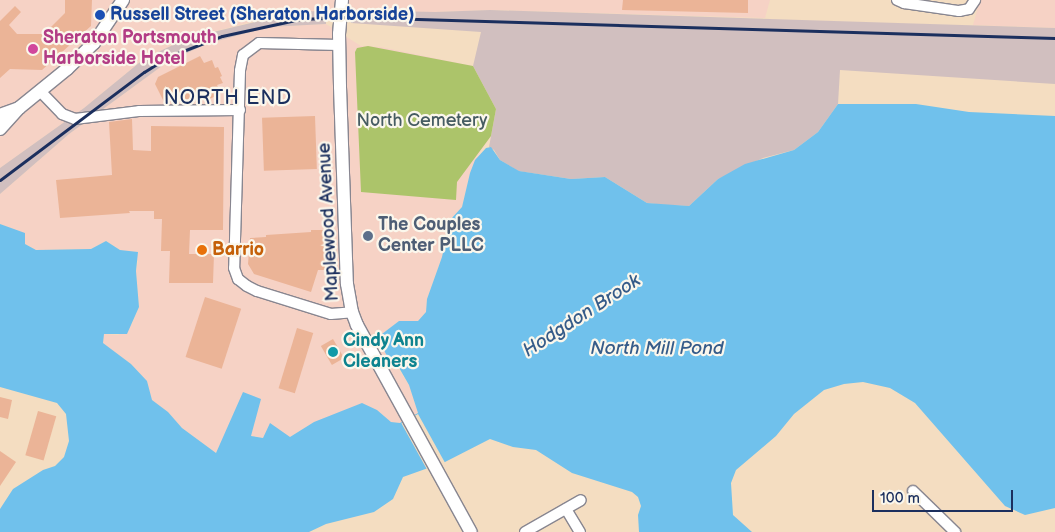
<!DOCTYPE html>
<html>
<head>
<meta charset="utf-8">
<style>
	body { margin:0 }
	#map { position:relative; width:1055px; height:532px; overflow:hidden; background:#f4ddc1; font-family:"Balsamiq Sans",sans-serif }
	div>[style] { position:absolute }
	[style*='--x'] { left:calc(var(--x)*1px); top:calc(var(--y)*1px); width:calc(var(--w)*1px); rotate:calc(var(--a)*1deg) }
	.built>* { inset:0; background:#f6d2c5 }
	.industrial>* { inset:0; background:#d1bfbf }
	.green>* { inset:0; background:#acc46a }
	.water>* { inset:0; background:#70c1ec }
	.pier>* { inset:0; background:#f4ddc1; transform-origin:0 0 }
	.building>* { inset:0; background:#ebb497; transform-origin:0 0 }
	.roads { filter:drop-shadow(1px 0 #888690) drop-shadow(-1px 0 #888690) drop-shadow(0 1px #888690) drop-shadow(0 -1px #888690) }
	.minor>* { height:10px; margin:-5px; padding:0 5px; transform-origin:5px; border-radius:5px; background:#fff }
	.tertiary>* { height:12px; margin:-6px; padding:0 6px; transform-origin:6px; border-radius:6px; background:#fff }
	.rail>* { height:3px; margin:-1.5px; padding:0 1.5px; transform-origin:1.5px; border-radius:1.5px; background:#1b2f5e }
	.dots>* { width:14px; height:14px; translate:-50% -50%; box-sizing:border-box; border:2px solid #fbf7ec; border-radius:50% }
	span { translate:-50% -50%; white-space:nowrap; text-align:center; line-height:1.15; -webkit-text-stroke:4.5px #fbf7ec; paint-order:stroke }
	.transit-label { font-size:18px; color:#164399; font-weight:700 }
	.left { translate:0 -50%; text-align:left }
	.hotel-label { font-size:18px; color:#b23c85; font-weight:700 }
	.park-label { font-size:18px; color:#465c62 }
	.street-label { font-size:18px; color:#1b2f5e }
	.service-label { font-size:18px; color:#4e5e75; font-weight:700 }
	.food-label { font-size:18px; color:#c56008; font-weight:700 }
	.culture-label { font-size:18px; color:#0d838f; font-weight:700 }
	.water-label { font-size:19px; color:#355b89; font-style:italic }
	.quarter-label { font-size:20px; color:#1b2f5e; letter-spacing:1px }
	.scale { position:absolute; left:872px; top:490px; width:141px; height:22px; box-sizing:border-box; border:2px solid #1b2f5e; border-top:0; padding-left:6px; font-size:15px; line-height:18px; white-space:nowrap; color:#1b2f5e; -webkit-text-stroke:4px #fbf7ec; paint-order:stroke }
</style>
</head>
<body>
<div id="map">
	<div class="built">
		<i style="clip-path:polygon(0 0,770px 0,765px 18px,490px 10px,435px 12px,318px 11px,283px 14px,188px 38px,145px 58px,84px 108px,0 168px)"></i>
		<i style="clip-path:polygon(980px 0,1055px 0,1055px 28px,973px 25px)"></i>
		<i style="clip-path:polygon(326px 24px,361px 46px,381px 47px,473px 66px,491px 136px,475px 160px,470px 173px,462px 207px,450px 220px,442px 257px,427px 299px,426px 312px,418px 321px,399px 321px,378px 337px,409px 385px,418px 413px,400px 423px,391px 422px,377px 410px,314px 422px,290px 437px,263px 438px,251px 436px,260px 400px,225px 435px,216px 453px,182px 428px,168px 412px,151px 400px,147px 381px,131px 364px,102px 343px,103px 334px,118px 335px,132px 324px,139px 307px,136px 271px,138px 261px,106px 241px,91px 249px,36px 250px,25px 244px,13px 229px,0 224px,0 194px,69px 134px,166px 63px,206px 44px,269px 27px)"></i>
	</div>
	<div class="industrial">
		<i style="clip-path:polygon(349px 10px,435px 12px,490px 10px,1055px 28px,1055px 84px,840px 70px,838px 104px,818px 132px,794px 150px,763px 158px,718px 179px,689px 206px,665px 205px,647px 203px,605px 177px,571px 179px,518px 171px,500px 160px,494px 150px,489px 147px,496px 109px,473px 66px,481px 32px,351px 23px)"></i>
		<i style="clip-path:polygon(318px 11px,326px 12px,326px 24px,269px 27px,206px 44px,166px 63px,69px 134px,0 194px,0 168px,84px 108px,145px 58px,188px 38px,276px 17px,276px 13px)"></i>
	</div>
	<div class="green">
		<i style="clip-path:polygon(368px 46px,473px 66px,496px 109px,491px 136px,457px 182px,456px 200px,361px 192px,355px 52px,357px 48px)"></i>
	</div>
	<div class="water">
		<i style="clip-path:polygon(838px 104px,916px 104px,969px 112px,1055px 116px,1055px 508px,1025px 515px,1005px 506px,915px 403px,890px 388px,863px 382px,844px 384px,824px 390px,794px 414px,776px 436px,736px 470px,731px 483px,733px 515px,752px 532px,639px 532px,638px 515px,641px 506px,638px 497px,632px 492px,572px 473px,536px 450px,513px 447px,490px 439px,445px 462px,403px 477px,393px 499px,374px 512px,326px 524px,309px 532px,0 532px,0 509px,13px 489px,43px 470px,55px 466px,64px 457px,69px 441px,66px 414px,57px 403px,0 387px,0 224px,25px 233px,25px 244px,36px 250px,91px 249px,106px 241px,120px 250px,138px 252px,136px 271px,139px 307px,127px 334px,104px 334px,103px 343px,131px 364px,147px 381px,152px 400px,168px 412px,182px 428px,216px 453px,243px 392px,261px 399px,251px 436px,263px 438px,270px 423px,290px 437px,314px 422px,362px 403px,377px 410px,391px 422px,400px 423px,418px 413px,409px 385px,398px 366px,392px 367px,378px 337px,399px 321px,418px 321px,426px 312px,427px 299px,442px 257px,450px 220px,462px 207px,470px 173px,475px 160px,486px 148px,491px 147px,500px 160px,519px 171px,571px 179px,605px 177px,647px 203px,689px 206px,718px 179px,745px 164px,794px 150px,818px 132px)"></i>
	</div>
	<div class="pier">
		<i style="left:418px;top:414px;width:56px;height:19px;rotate:61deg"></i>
	</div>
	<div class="building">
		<i style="clip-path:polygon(65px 0,92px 0,91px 26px,42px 70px,10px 69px,0 78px,0 21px,15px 6px,21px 12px,9px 25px,17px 34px,44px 34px,65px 13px)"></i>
		<i style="clip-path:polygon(623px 0,748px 0,748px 13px,622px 10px)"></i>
		<i style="clip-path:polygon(200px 56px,204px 63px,212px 60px,215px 68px,218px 67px,222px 76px,220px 77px,223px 83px,217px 85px,221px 93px,208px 100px,196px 95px,184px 101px,164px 102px,155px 84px,158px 77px)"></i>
		<i style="left:315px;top:116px;width:53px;height:53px;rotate:88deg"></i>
		<i style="clip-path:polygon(132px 119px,133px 150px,151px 151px,151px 126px,224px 127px,223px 230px,190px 230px,189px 254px,214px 254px,213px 283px,169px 283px,170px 251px,161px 251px,162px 219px,154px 219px,154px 211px,129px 211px,130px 213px,60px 218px,56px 180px,112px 175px,109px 122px)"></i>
		<i style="clip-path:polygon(311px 230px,327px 230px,328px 270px,318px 270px,311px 292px,254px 274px,248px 264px,250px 238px,266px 237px,266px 235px,311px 232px)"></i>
		<i style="left:205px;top:297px;width:38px;height:63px;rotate:18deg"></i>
		<i style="left:297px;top:328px;width:17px;height:63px;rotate:17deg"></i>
		<i style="left:333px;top:339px;width:22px;height:14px;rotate:60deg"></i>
		<i style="clip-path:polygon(0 397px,12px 400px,8px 419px,0 417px)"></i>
		<i style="left:38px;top:411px;width:19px;height:46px;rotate:16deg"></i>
		<i style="clip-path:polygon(0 451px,16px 462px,0 486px)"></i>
	</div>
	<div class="roads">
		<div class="minor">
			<i style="--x:897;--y:0;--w:8;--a:23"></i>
			<i style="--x:904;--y:3;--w:56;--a:8.3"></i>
			<i style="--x:959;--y:11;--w:10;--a:-11"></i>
			<i style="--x:969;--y:9;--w:11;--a:-56"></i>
			<i style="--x:339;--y:45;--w:80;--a:-178.6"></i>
			<i style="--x:259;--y:43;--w:20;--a:143"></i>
			<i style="--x:243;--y:55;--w:16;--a:101"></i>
			<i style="--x:240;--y:71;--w:197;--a:91.7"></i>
			<i style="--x:234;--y:268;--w:12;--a:70"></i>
			<i style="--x:238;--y:279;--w:11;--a:38"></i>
			<i style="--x:247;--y:286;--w:11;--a:27"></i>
			<i style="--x:257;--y:291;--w:77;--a:17.3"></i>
			<i style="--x:331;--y:314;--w:21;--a:-5"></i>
			<i style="--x:40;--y:91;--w:32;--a:46"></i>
			<i style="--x:62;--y:114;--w:14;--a:21"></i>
			<i style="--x:75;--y:119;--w:64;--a:-7.1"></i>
			<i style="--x:139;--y:111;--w:101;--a:-0.6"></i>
			<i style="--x:913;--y:491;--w:59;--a:44.3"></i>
			<i style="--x:566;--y:509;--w:27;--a:59"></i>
			<i style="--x:525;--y:532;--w:64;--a:-29.7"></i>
		</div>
		<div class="tertiary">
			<i style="--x:342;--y:0;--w:34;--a:95"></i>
			<i style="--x:339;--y:34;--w:53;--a:88.9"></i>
			<i style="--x:340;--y:87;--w:197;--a:88"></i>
			<i style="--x:347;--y:284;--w:28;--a:80"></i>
			<i style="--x:352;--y:312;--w:14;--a:69"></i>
			<i style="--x:357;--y:325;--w:236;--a:61.2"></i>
			<i style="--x:0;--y:115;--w:20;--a:-20"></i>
			<i style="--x:0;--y:129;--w:28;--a:-48"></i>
			<i style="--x:19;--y:108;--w:62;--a:-39.1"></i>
			<i style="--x:67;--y:69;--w:37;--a:-44"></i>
			<i style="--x:94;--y:43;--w:52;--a:-56"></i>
		</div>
	</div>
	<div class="rail">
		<i style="--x:0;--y:180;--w:180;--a:-36.9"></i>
		<i style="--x:144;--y:72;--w:31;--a:-32"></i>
		<i style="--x:170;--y:56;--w:56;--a:-21"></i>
		<i style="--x:222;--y:36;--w:80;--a:-12.3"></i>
		<i style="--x:300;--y:19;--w:50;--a:-2.3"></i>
		<i style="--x:350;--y:17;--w:705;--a:1.71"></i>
	</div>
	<div class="dots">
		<i style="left:100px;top:15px;background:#1a4fb4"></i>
		<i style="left:33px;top:49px;background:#d1479c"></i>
		<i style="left:368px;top:236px;background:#5c6f8a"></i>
		<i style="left:202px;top:250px;background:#e8710a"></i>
		<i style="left:333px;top:352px;background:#0f9aa8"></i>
	</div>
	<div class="transit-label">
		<span class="left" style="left:110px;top:15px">Russell Street (Sheraton Harborside)</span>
	</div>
	<div class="hotel-label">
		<span class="left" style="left:43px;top:49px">Sheraton Portsmouth<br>Harborside Hotel</span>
	</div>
	<div class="park-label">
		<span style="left:422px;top:121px">North Cemetery</span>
	</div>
	<div class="street-label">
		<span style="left:329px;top:222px;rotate:-93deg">Maplewood Avenue</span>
	</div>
	<div class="service-label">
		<span class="left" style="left:378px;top:236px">The Couples<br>Center PLLC</span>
	</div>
	<div class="food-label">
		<span class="left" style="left:212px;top:250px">Barrio</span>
	</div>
	<div class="culture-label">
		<span class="left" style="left:343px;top:352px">Cindy Ann<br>Cleaners</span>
	</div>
	<div class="water-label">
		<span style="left:582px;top:316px;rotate:-33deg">Hodgdon Brook</span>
		<span style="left:657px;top:349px">North Mill Pond</span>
	</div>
	<div class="quarter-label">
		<span style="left:228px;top:98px">NORTH END</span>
	</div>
	<div class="scale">100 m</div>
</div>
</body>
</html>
